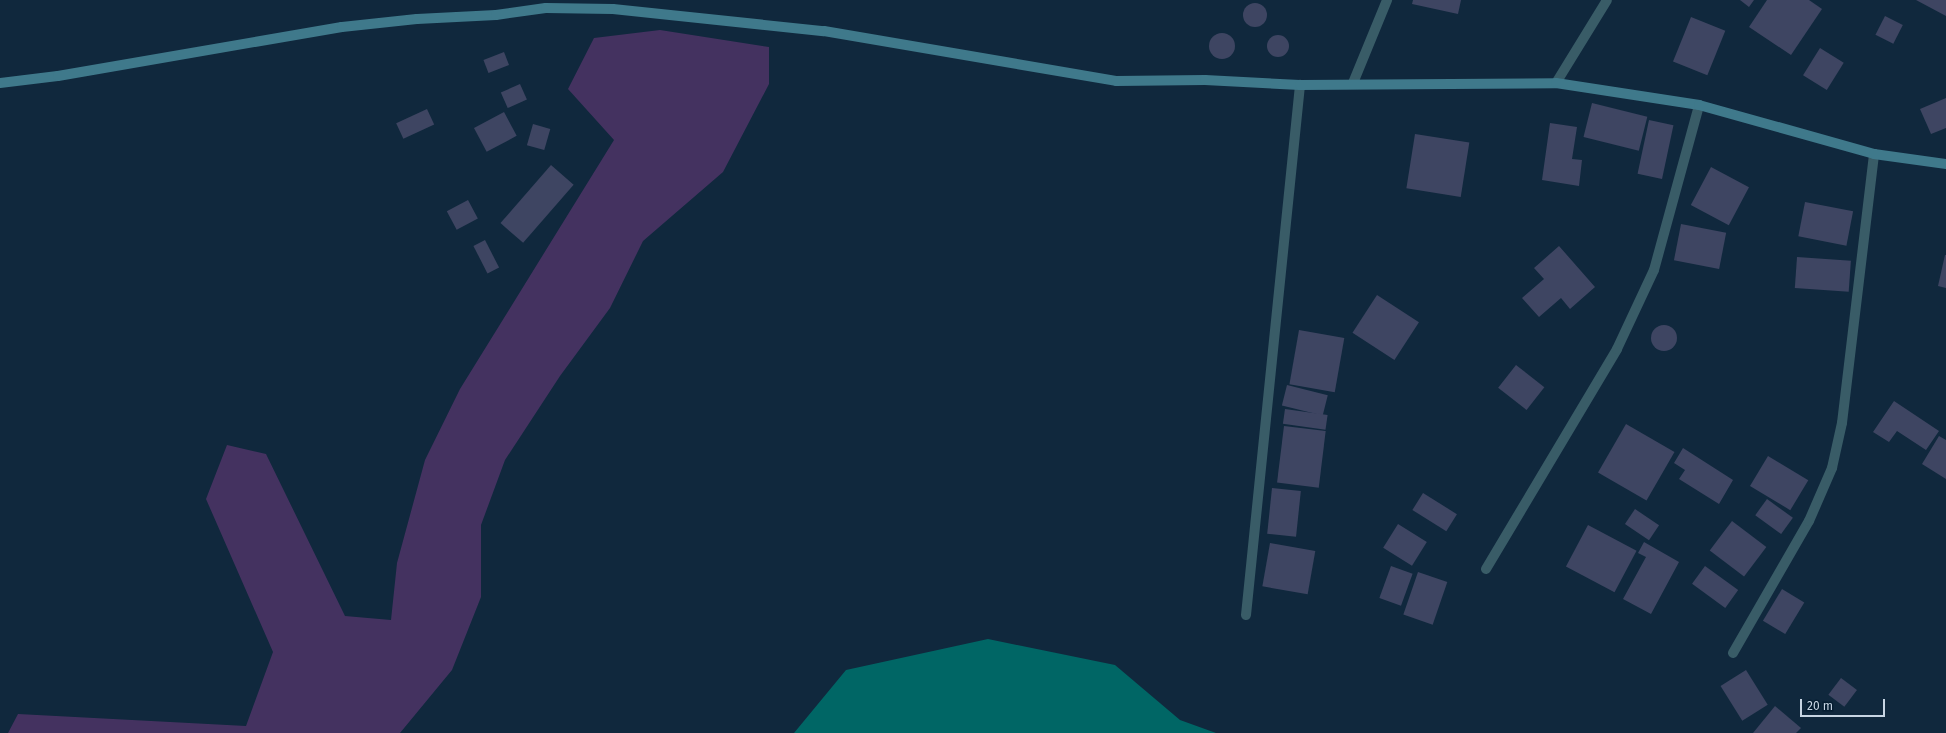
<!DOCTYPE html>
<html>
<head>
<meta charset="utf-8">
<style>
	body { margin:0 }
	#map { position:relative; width:1946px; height:733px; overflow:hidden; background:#10283d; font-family:"Fira Sans",sans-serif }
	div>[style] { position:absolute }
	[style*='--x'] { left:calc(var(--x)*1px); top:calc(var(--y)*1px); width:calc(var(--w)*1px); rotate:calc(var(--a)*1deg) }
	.green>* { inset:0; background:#443260 }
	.water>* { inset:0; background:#006665 }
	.building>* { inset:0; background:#3e4562; transform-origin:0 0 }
	.round { border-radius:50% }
	.lane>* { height:10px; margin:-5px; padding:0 5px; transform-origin:5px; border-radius:5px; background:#395c67 }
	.street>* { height:10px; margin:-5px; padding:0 5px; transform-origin:5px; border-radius:5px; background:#395c67 }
	.secondary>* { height:10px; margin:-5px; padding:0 5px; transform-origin:5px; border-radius:5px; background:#3f798b }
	span { translate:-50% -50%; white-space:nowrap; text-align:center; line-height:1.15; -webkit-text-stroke:3px #061e32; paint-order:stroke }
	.scale { position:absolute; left:1800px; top:699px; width:85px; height:18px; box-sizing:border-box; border:2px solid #c7d5e3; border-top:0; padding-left:5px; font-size:12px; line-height:14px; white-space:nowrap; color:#c7d5e3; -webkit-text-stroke:3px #061e32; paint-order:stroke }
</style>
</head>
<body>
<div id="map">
	<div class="green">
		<i style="clip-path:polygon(660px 30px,769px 47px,769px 84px,723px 172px,643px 241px,610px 308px,560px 376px,505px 460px,481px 525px,481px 597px,452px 670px,400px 733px,8px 733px,18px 714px,246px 726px,273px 652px,206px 499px,227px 445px,266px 454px,345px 616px,391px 620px,397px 563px,425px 460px,460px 389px,614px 140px,568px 89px,594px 38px)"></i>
	</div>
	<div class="water">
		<i style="clip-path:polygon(988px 639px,1115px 665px,1180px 720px,1216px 733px,794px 733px,846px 670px)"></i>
	</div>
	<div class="building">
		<i style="clip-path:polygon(1413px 0,1461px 0,1458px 14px,1412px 4px)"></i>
		<i style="clip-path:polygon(1740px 0,1754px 0,1749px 7px)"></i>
		<i style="clip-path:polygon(1767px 0,1809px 0,1822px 9px,1791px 55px,1749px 27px)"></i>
		<i style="clip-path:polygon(1916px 0,1946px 0,1946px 16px)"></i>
		<i class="round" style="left:1243px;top:3px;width:24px;height:24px"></i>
		<i style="left:1885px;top:16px;width:20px;height:21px;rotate:27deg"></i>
		<i style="left:1691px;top:17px;width:37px;height:48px;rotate:22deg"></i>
		<i class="round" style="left:1209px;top:33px;width:26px;height:26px"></i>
		<i class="round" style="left:1267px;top:35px;width:22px;height:22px"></i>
		<i style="left:1820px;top:48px;width:28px;height:32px;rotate:32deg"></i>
		<i style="left:504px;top:52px;width:14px;height:22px;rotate:69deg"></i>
		<i style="left:520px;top:84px;width:17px;height:21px;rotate:66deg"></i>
		<i style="clip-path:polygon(1946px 98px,1946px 128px,1931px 134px,1920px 109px)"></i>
		<i style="left:1592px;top:103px;width:57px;height:35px;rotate:14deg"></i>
		<i style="left:427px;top:109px;width:17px;height:34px;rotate:65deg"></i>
		<i style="left:504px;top:112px;width:27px;height:34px;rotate:62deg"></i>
		<i style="left:1649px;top:120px;width:25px;height:55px;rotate:12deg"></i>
		<i style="clip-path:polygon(1550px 123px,1577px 127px,1572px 159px,1582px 160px,1579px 186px,1542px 180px)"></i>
		<i style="left:533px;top:124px;width:18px;height:22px;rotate:16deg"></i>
		<i style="left:1415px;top:134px;width:55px;height:55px;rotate:9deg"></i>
		<i style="left:551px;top:165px;width:30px;height:77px;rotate:41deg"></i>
		<i style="left:1711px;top:167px;width:43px;height:43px;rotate:28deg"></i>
		<i style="left:468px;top:200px;width:21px;height:24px;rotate:62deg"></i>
		<i style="left:1805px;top:202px;width:49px;height:35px;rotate:11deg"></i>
		<i style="left:1681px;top:224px;width:46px;height:37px;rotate:11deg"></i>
		<i style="left:485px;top:240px;width:31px;height:13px;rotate:63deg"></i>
		<i style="clip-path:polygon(1559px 246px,1595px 287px,1570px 309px,1561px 298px,1539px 317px,1522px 298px,1544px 279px,1534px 268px)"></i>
		<i style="clip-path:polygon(1945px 255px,1946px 255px,1946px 288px,1938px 286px)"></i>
		<i style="left:1797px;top:257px;width:54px;height:31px;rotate:4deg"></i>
		<i style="left:1377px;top:295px;width:50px;height:45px;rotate:33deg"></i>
		<i class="round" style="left:1651px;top:325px;width:26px;height:26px"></i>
		<i style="left:1299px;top:330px;width:46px;height:55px;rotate:10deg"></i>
		<i style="left:1516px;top:365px;width:36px;height:29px;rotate:38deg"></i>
		<i style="left:1287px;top:385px;width:42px;height:21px;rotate:14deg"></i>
		<i style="clip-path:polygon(1894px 401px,1939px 431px,1926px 450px,1897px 431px,1889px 442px,1873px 432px)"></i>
		<i style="left:1285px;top:409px;width:43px;height:15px;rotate:8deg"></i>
		<i style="left:1626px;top:424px;width:56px;height:56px;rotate:30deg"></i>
		<i style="left:1284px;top:426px;width:42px;height:57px;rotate:7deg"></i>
		<i style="clip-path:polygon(1939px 436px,1946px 440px,1946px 479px,1922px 464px)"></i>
		<i style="clip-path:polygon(1683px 448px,1733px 480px,1719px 504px,1679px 479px,1685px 470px,1674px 463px)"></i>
		<i style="left:1768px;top:456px;width:47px;height:35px;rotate:31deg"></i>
		<i style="left:1272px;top:488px;width:29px;height:46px;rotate:6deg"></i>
		<i style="left:1423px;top:493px;width:40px;height:20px;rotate:32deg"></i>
		<i style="left:1767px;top:499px;width:32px;height:20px;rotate:36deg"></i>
		<i style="left:1635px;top:509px;width:29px;height:18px;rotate:34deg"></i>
		<i style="left:1732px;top:521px;width:43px;height:37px;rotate:37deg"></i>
		<i style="left:1398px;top:524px;width:34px;height:28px;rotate:32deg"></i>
		<i style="left:1588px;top:525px;width:55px;height:47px;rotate:28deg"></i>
		<i style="clip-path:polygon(1644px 542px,1679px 562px,1651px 614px,1623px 599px,1646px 557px,1638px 553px)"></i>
		<i style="left:1270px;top:543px;width:46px;height:44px;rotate:10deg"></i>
		<i style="left:1391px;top:566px;width:23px;height:34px;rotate:20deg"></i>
		<i style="left:1705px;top:566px;width:41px;height:22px;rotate:36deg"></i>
		<i style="left:1418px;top:572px;width:31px;height:45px;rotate:19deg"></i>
		<i style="left:1782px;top:589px;width:26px;height:37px;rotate:31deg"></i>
		<i style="left:1746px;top:670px;width:41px;height:30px;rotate:58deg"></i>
		<i style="left:1841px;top:678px;width:20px;height:21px;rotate:37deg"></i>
		<i style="clip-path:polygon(1775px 706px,1801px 728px,1796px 733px,1753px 733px)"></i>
	</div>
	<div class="lane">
		<i style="--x:1353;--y:83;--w:90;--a:-67.7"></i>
	</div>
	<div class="street">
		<i style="--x:1556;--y:83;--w:97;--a:-58.4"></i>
		<i style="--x:1486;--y:569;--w:256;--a:-59.2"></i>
		<i style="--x:1617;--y:349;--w:87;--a:-64.9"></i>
		<i style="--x:1654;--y:270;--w:171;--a:-74.7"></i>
		<i style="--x:1246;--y:615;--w:533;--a:-84.18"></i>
		<i style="--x:1733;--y:653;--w:152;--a:-60.1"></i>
		<i style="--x:1809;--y:521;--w:58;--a:-66.5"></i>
		<i style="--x:1832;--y:468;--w:46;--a:-77.5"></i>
		<i style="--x:1842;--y:423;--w:271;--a:-83.2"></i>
	</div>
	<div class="secondary">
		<i style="--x:0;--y:83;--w:58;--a:-6.9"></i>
		<i style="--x:58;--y:76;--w:288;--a:-9.8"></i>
		<i style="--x:342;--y:27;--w:75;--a:-6.1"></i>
		<i style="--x:417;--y:19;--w:79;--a:-2.9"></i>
		<i style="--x:496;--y:15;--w:50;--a:-8"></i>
		<i style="--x:546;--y:8;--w:67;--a:0.9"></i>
		<i style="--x:613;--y:9;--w:212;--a:6"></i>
		<i style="--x:824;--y:31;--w:296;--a:9.7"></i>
		<i style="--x:1116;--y:81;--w:89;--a:-0.6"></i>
		<i style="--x:1205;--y:80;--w:95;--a:3"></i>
		<i style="--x:1300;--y:85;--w:256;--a:-0.4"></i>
		<i style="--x:1556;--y:83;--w:145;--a:8.7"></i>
		<i style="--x:1699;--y:105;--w:182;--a:15.6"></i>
		<i style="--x:1874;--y:154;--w:73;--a:7.9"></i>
	</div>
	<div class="scale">20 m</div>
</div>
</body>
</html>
